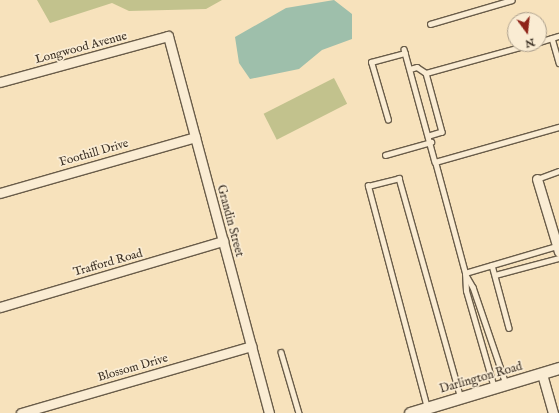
<!DOCTYPE html>
<html>
<head>
<meta charset="utf-8">
<style>
	body { margin:0 }
	#map { position:relative; width:559px; height:413px; overflow:hidden; background:#f7e2bc; font-family:"IM FELL English",serif }
	div>[style] { position:absolute }
	[style*='--x'] { left:calc(var(--x)*1px); top:calc(var(--y)*1px); width:calc(var(--w)*1px); rotate:calc(var(--a)*1deg) }
	.green>* { inset:0; background:#c2c28d; transform-origin:0 0 }
	.water>* { inset:0; background:#9ebfab }
	.roads { filter:drop-shadow(1px 0 #695c49) drop-shadow(-1px 0 #695c49) drop-shadow(0 1px #695c49) drop-shadow(0 -1px #695c49) }
	.service>* { height:4.5px; margin:-2.25px; padding:0 2.25px; transform-origin:2.25px; border-radius:2.25px; background:#faecd3 }
	.minor>* { height:9px; margin:-4.5px; padding:0 4.5px; transform-origin:4.5px; border-radius:4.5px; background:#faecd3 }
	.tertiary>* { height:11px; margin:-5.5px; padding:0 5.5px; transform-origin:5.5px; border-radius:5.5px; background:#faecd3 }
	span { translate:-50% -50%; white-space:nowrap; text-align:center; line-height:1.15; -webkit-text-stroke:3.5px #faecd3; paint-order:stroke }
	.street-label { font-size:12px; color:#3a2f23 }
	.north { position:absolute; left:507px; top:12px; width:40px; height:40px; box-sizing:border-box; background:#faecd3; border:1px solid #ada08d; border-radius:50%; rotate:165deg; font-size:11px; font-weight:700; line-height:16px; text-align:center; color:#3a2f23 }
	.north::after { content:''; display:block; margin:auto; width:14px; height:18px; background:#8f2418; clip-path:polygon(50% 0,100% 100%,50% 72%,0 100%) }
</style>
</head>
<body>
<div id="map">
	<div class="green">
		<i style="clip-path:polygon(37px 0,222px 0,206px 9px,129px 11px,112px 3px,50px 23px)"></i>
		<i style="left:334px;top:78px;width:29px;height:79px;rotate:63deg"></i>
	</div>
	<div class="water">
		<i style="clip-path:polygon(334px 0,352px 14px,352px 39px,322px 50px,299px 69px,250px 79px,239px 63px,235px 37px,286px 8px)"></i>
	</div>
	<div class="roads">
		<div class="service">
			<i style="--x:430;--y:24;--w:85;--a:-16.3"></i>
			<i style="--x:552;--y:38;--w:26;--a:74"></i>
			<i style="--x:539;--y:42;--w:21;--a:-17"></i>
			<i style="--x:404;--y:49;--w:117;--a:74.7"></i>
			<i style="--x:410;--y:69;--w:7;--a:-16"></i>
			<i style="--x:417;--y:67;--w:11;--a:34"></i>
			<i style="--x:426;--y:73;--w:61;--a:74.8"></i>
			<i style="--x:442;--y:132;--w:14;--a:163"></i>
			<i style="--x:426;--y:73;--w:109;--a:-15.4"></i>
			<i style="--x:388;--y:120;--w:60;--a:-106.3"></i>
			<i style="--x:371;--y:62;--w:35;--a:-15"></i>
			<i style="--x:385;--y:155;--w:48;--a:-15.8"></i>
			<i style="--x:537;--y:179;--w:23;--a:-20"></i>
			<i style="--x:492;--y:265;--w:65;--a:74.9"></i>
			<i style="--x:465;--y:273;--w:96;--a:-16.4"></i>
			<i style="--x:466;--y:275;--w:14;--a:60"></i>
			<i style="--x:473;--y:287;--w:102;--a:71.2"></i>
			<i style="--x:495;--y:275;--w:66;--a:-14.9"></i>
			<i style="--x:281;--y:352;--w:64;--a:73.6"></i>
			<i style="--x:494;--y:388;--w:101;--a:-106.1"></i>
			<i style="--x:466;--y:291;--w:18;--a:-93"></i>
			<i style="--x:465;--y:273;--w:115;--a:-105.1"></i>
			<i style="--x:435;--y:162;--w:129;--a:-15.8"></i>
			<i style="--x:427;--y:408;--w:230;--a:-104.9"></i>
			<i style="--x:368;--y:186;--w:32;--a:-14"></i>
			<i style="--x:399;--y:178;--w:229;--a:74.3"></i>
		</div>
		<div class="minor">
			<i style="--x:0;--y:82;--w:174;--a:-15.3"></i>
			<i style="--x:168;--y:36;--w:390;--a:75"></i>
			<i style="--x:537;--y:179;--w:76;--a:73.2"></i>
			<i style="--x:0;--y:193;--w:203;--a:-16"></i>
			<i style="--x:0;--y:307;--w:233;--a:-16.5"></i>
			<i style="--x:542;--y:374;--w:41;--a:74.2"></i>
			<i style="--x:21;--y:413;--w:240;--a:-16.2"></i>
		</div>
		<div class="tertiary">
			<i style="--x:410;--y:413;--w:156;--a:-16.8"></i>
		</div>
	</div>
	<div class="street-label">
		<span style="left:81px;top:48px;rotate:-15deg">Longwood Avenue</span>
		<span style="left:94px;top:153px;rotate:-16deg">Foothill Drive</span>
		<span style="left:230px;top:221px;rotate:75deg">Grandin Street</span>
		<span style="left:108px;top:263px;rotate:-16deg">Trafford Road</span>
		<span style="left:133px;top:368px;rotate:-16deg">Blossom Drive</span>
		<span style="left:481px;top:378px;rotate:-16deg">Darlington Road</span>
	</div>
	<div class="north">N</div>
</div>
</body>
</html>
